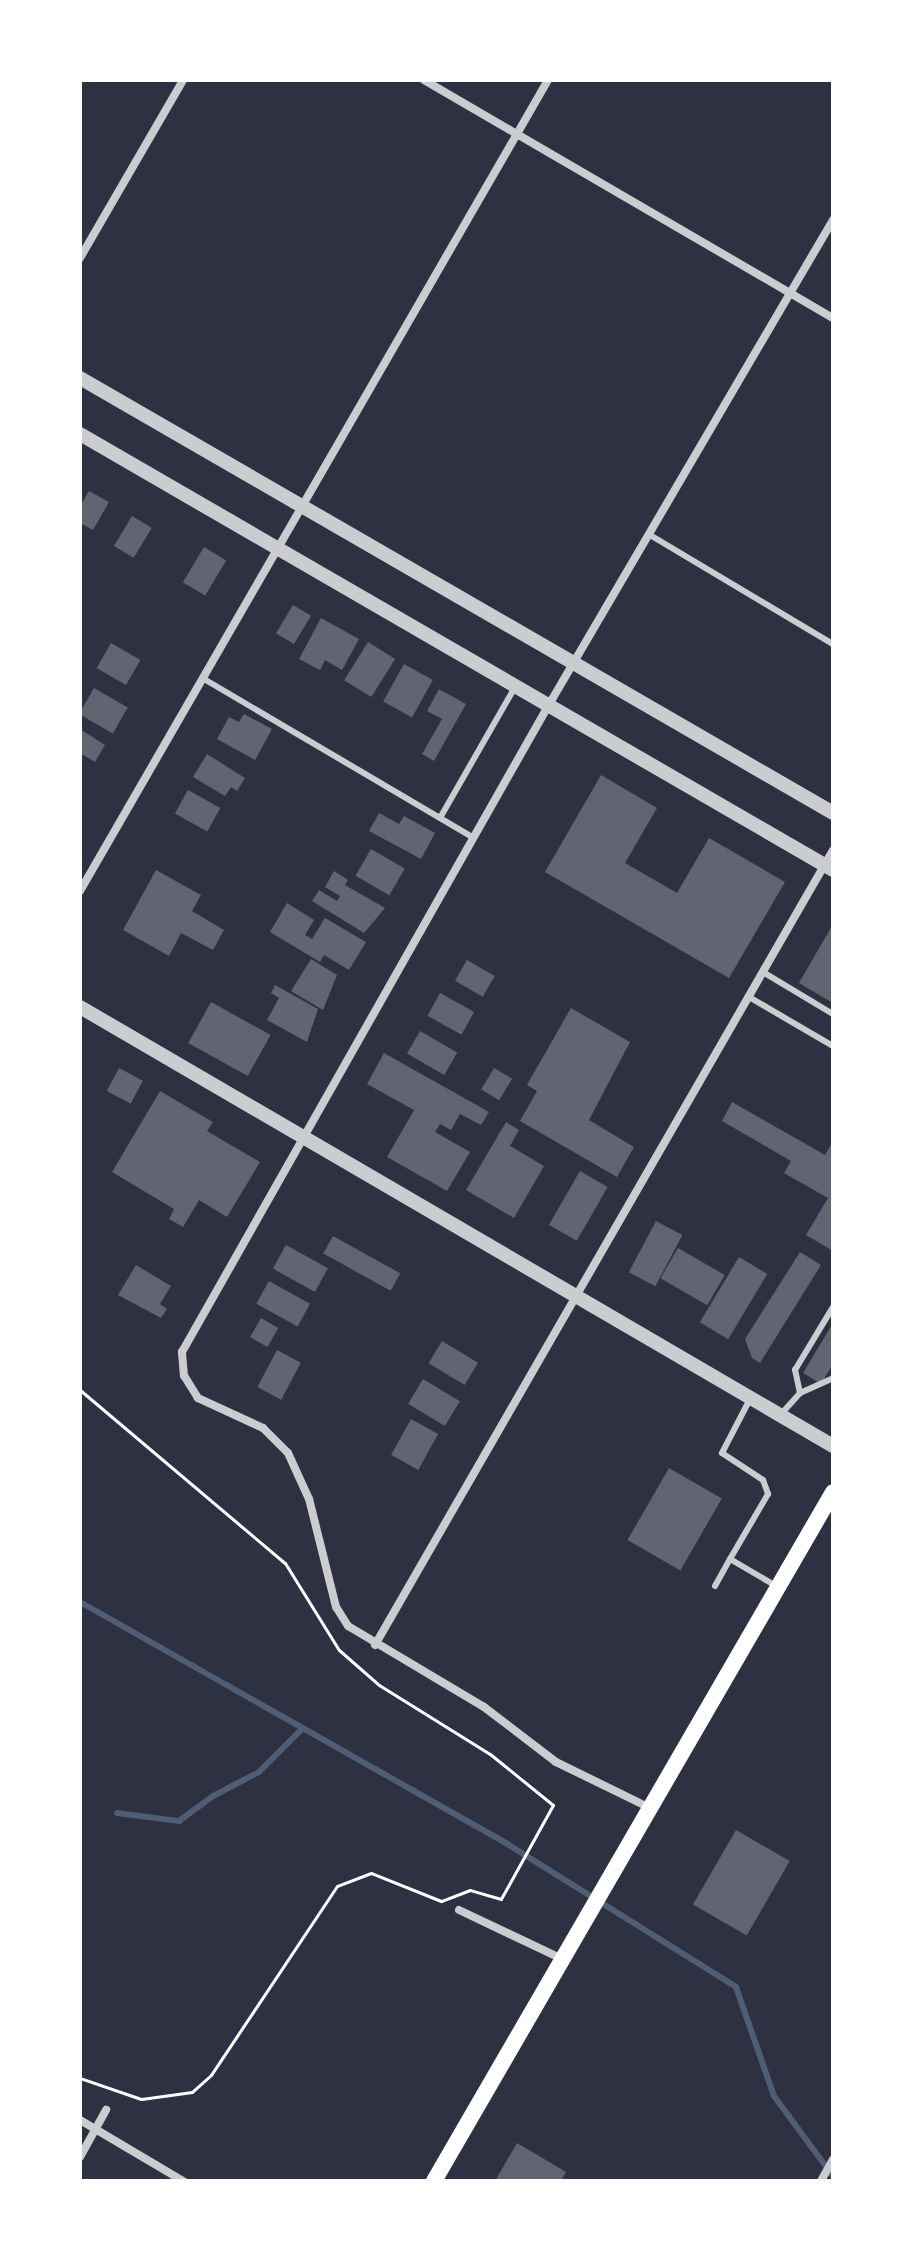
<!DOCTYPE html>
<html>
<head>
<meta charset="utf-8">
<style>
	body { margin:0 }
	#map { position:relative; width:913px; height:2261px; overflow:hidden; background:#2d3142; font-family:"Fira Sans",sans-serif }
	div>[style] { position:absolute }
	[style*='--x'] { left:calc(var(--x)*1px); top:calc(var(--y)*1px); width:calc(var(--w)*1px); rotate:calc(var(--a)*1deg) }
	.stream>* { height:6px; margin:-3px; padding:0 3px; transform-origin:3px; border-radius:3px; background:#4f5d75 }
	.building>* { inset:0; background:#626471; transform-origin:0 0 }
	.path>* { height:3px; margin:-1.5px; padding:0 1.5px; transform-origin:1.5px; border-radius:1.5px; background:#fff }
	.service>* { height:6px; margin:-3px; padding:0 3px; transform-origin:3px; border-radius:3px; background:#caccd0 }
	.minor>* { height:8px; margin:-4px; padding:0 4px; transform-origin:4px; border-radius:4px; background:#caccd0 }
	.tertiary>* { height:14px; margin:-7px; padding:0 7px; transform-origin:7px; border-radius:7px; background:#caccd0 }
	.secondary>* { height:16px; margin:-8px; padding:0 8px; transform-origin:8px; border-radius:8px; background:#fff }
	span { translate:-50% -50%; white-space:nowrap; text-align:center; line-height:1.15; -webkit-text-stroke:6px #fff; paint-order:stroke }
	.frame { position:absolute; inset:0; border:82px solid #fff; pointer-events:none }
</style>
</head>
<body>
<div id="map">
	<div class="stream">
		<i style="--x:80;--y:1602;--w:493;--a:29.5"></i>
		<i style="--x:509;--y:1845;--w:268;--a:32"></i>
		<i style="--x:736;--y:1987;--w:115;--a:70.8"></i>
		<i style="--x:774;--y:2096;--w:99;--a:53.6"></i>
		<i style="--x:117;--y:1813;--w:63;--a:7.4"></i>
		<i style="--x:179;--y:1821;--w:42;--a:-36.3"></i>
		<i style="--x:213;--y:1796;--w:52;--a:-27.6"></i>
		<i style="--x:259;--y:1772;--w:62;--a:-45"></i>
	</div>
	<div class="building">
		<i style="clip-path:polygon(89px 491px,109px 502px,93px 530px,80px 523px,80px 506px)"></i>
		<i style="left:132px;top:516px;width:23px;height:35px;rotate:31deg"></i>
		<i style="left:204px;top:547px;width:26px;height:41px;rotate:31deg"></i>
		<i style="left:293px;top:605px;width:21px;height:33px;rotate:31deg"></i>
		<i style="clip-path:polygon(321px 618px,359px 639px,342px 670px,325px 660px,320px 670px,299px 659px)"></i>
		<i style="left:368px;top:642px;width:32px;height:45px;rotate:32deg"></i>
		<i style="left:111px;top:643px;width:34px;height:29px;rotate:30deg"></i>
		<i style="left:404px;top:664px;width:33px;height:43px;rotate:29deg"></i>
		<i style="left:94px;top:688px;width:39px;height:30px;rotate:30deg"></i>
		<i style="clip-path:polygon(439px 689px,466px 704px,434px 761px,422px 754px,442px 719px,427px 711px)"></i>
		<i style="clip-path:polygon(244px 714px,272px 729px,255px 760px,217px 739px,229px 717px,239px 722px)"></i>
		<i style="clip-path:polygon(80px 729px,105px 745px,95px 762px,80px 753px)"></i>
		<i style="clip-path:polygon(207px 754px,245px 778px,237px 791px,231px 787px,225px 796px,193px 777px)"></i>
		<i style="clip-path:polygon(601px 775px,657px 808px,625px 863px,677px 893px,709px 838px,785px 882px,729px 978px,545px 872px)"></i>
		<i style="left:188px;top:790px;width:37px;height:27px;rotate:29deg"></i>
		<i style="clip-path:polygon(379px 813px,399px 824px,404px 816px,435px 833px,421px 859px,369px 831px)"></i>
		<i style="left:371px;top:849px;width:39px;height:31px;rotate:30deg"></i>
		<i style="clip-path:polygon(156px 870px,201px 895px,192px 911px,224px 930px,213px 950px,181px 933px,169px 956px,123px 930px)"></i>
		<i style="clip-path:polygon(334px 871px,348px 880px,345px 885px,385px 908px,364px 933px,312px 901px,319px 890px,337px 901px,340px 896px,325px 887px)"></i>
		<i style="clip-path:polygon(287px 903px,314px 920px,305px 935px,312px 939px,325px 918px,366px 942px,349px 970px,324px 955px,320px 962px,270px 932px)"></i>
		<i style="clip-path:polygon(833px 924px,833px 999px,831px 1002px,799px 983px)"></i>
		<i style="clip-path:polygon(311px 959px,337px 975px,323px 1010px,291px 991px)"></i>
		<i style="left:467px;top:960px;width:32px;height:24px;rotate:30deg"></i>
		<i style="clip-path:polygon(275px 985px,318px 1009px,307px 1042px,267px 1020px,279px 998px,271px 993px)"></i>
		<i style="left:440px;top:993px;width:39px;height:26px;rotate:29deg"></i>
		<i style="left:211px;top:1002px;width:68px;height:47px;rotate:29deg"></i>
		<i style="clip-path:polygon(571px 1008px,630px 1042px,589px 1120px,634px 1147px,617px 1177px,520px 1121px,537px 1091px,527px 1085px)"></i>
		<i style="left:420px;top:1031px;width:43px;height:26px;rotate:30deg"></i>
		<i style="clip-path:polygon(384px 1053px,489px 1112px,481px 1125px,460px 1114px,451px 1130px,440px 1124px,435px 1132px,470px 1152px,447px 1191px,387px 1157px,414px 1110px,367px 1084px)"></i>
		<i style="left:119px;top:1068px;width:27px;height:26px;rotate:28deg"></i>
		<i style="left:494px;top:1068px;width:21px;height:25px;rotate:31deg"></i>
		<i style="clip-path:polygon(160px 1091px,213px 1122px,207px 1131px,260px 1162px,227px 1217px,199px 1200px,183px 1227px,169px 1219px,174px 1209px,112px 1172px)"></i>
		<i style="clip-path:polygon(732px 1102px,825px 1155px,833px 1141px,833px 1251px,806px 1235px,828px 1198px,784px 1173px,791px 1161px,722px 1121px)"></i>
		<i style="clip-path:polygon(506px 1122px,519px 1130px,510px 1146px,544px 1166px,514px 1218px,466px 1190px)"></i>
		<i style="left:580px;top:1171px;width:32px;height:62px;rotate:30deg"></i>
		<i style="left:656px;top:1221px;width:30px;height:58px;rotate:28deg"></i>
		<i style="left:333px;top:1236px;width:77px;height:20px;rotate:29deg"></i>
		<i style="left:286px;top:1245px;width:48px;height:27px;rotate:29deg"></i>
		<i style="left:678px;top:1248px;width:54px;height:35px;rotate:30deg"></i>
		<i style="clip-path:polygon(800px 1252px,821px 1265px,760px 1363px,752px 1358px,745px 1339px)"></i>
		<i style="left:739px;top:1257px;width:33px;height:76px;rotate:31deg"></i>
		<i style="clip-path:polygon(136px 1265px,171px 1286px,160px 1304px,167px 1309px,161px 1318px,118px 1295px)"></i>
		<i style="left:269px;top:1281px;width:47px;height:26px;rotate:29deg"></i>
		<i style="left:261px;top:1318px;width:20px;height:22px;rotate:30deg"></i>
		<i style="clip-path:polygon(833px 1323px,833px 1364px,821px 1384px,803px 1373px)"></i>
		<i style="left:442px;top:1341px;width:42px;height:26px;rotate:31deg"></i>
		<i style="left:277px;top:1350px;width:27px;height:42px;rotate:28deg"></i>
		<i style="left:423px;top:1379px;width:43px;height:29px;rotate:31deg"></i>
		<i style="left:411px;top:1419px;width:31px;height:41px;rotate:29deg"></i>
		<i style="left:669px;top:1468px;width:61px;height:83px;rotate:30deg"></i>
		<i style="left:736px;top:1830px;width:62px;height:86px;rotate:30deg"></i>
		<i style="clip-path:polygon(517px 2143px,566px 2172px,561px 2181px,495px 2181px)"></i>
	</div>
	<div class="path">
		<i style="--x:80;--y:1390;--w:268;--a:40.2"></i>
		<i style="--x:285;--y:1563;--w:102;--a:58.2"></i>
		<i style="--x:339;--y:1650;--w:53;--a:41.2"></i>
		<i style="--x:379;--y:1685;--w:131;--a:31.9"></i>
		<i style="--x:490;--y:1754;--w:81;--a:39"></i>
		<i style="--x:553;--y:1805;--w:107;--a:119"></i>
		<i style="--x:501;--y:1899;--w:32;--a:-164"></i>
		<i style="--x:470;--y:1890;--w:31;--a:159"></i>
		<i style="--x:441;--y:1901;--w:75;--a:-158.2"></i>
		<i style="--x:371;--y:1873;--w:36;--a:159"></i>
		<i style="--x:337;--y:1886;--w:227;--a:123.7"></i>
		<i style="--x:211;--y:2075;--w:25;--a:138"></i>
		<i style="--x:192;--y:2092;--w:51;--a:172.2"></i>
		<i style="--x:141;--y:2099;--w:65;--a:-161"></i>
	</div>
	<div class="service">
		<i style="--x:650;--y:535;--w:213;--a:30.8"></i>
		<i style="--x:204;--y:679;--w:313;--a:30.5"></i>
		<i style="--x:440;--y:818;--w:149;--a:-60.2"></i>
		<i style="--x:763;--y:972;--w:82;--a:31"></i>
		<i style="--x:749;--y:997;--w:97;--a:30.3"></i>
		<i style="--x:800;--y:1393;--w:24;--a:-102"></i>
		<i style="--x:795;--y:1370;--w:74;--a:-58.9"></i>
		<i style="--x:750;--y:1399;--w:61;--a:117.4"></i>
		<i style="--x:722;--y:1453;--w:49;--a:33.4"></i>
		<i style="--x:763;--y:1480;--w:15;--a:70"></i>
		<i style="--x:768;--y:1494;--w:75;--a:120.3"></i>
		<i style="--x:730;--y:1559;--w:56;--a:30.3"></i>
		<i style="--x:782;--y:1413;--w:27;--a:-48"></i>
		<i style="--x:800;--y:1393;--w:36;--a:-24"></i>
		<i style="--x:715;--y:1586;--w:31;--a:-61"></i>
	</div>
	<div class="minor">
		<i style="--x:424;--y:80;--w:473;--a:30.2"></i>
		<i style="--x:80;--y:258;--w:206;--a:-59.9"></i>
		<i style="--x:80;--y:891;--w:936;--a:-60.01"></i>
		<i style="--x:375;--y:1645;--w:917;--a:-60.05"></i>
		<i style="--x:650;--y:1808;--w:105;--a:-153.9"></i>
		<i style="--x:556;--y:1762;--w:91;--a:-142.6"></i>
		<i style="--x:484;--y:1707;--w:158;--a:-149.2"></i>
		<i style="--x:348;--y:1626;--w:22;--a:-122"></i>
		<i style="--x:336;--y:1607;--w:111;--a:-104"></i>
		<i style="--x:309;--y:1499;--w:51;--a:-114.5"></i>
		<i style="--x:288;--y:1453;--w:35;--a:-135"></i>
		<i style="--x:263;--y:1428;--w:72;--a:-155.2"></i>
		<i style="--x:198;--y:1398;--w:26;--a:-122"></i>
		<i style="--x:184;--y:1376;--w:24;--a:-95"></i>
		<i style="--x:182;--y:1352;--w:740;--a:-60.46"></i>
		<i style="--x:547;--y:708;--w:566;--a:-59.63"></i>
		<i style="--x:459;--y:1910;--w:114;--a:25.4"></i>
		<i style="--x:80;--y:2120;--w:120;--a:30.6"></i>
		<i style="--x:80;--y:2157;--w:54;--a:-61"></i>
		<i style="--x:821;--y:2181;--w:25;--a:-61"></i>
	</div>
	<div class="tertiary">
		<i style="--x:80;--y:378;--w:870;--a:30.01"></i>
		<i style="--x:80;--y:434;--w:870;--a:30.07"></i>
		<i style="--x:80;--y:1007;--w:872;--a:30.24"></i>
	</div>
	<div class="secondary">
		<i style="--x:434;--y:2181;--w:796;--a:-59.92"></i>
	</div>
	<div class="frame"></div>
</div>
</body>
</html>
